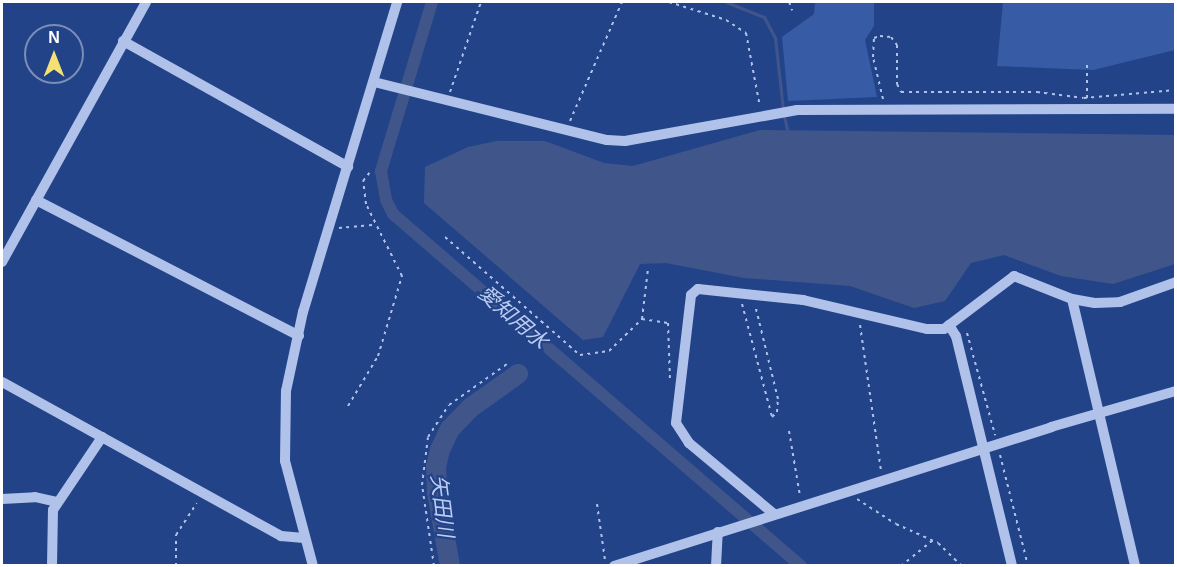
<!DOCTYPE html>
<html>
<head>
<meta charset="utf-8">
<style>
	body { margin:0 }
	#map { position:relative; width:1177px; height:567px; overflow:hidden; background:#234389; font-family:Helvetica,"Noto Sans JP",sans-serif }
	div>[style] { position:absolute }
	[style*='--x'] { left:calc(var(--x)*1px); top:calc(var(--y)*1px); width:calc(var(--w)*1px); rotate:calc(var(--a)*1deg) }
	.green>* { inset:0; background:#385ba6 }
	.water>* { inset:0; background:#40568a }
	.stream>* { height:3px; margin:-1.5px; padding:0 1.5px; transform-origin:1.5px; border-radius:1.5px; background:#40568a }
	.canal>* { height:12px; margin:-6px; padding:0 6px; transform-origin:6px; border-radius:6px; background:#40568a }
	.river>* { height:20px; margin:-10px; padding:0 10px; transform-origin:10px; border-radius:10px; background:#40568a }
	.path>* { height:2px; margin-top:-1px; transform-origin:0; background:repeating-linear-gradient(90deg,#b0c2ea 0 3px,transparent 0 7.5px) }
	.minor>* { height:10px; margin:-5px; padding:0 5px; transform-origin:5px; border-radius:5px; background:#b0c2ea }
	span { translate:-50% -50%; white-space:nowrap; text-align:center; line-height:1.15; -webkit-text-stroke:4.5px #234389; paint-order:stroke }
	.water-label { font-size:21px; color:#bccdf1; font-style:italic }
	.frame { position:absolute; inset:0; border:3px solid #fff; pointer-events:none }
	.north { position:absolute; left:24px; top:24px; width:60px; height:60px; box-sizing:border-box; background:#234389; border:2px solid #7b8eb8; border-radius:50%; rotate:0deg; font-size:16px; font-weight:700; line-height:24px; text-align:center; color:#fff }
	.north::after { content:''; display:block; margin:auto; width:21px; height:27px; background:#f5e073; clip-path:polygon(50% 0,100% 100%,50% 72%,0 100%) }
</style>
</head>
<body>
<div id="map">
	<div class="green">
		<i style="clip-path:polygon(815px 2px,874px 2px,874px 26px,865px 40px,877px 97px,788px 101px,782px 37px,814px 14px)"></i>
		<i style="clip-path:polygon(1003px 2px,1175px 2px,1175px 50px,1093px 70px,997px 66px)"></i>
	</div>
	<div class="water">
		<i style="clip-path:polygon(760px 130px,1175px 135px,1175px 264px,1113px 284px,1061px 276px,1004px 255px,971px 263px,945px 301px,914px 308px,850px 286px,744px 278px,666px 263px,640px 264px,603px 337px,583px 340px,424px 203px,425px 167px,468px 147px,497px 141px,545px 141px,604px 163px,633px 166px)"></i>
	</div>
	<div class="stream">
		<i style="--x:726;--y:2;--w:41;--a:21.5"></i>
		<i style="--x:764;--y:17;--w:24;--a:62"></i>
		<i style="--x:775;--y:38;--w:71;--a:83.6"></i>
		<i style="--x:784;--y:116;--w:17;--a:77"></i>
	</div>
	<div class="canal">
		<i style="--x:432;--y:2;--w:177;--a:106.8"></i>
		<i style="--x:381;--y:171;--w:29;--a:80"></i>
		<i style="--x:386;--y:200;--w:16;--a:63"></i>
		<i style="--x:393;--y:214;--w:539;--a:40.79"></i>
	</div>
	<div class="river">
		<i style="--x:450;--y:566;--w:75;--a:-100"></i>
		<i style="--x:437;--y:492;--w:25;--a:-92"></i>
		<i style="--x:436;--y:467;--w:17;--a:-77"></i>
		<i style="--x:440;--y:450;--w:23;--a:-65"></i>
		<i style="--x:450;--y:429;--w:29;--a:-46"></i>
		<i style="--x:470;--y:408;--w:59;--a:-35.3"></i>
	</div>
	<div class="path">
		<i style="--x:669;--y:2;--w:60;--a:17.5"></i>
		<i style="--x:726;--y:20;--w:24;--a:33"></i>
		<i style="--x:746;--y:33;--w:75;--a:79.3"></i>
		<i style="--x:789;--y:2;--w:9;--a:69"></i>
		<i style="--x:450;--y:92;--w:95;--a:-71"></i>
		<i style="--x:1087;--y:98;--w:33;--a:-90"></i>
		<i style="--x:883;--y:99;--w:43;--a:-103.4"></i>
		<i style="--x:873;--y:57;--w:19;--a:-87"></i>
		<i style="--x:874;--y:38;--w:6;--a:-18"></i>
		<i style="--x:880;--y:36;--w:11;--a:5"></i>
		<i style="--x:891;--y:37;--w:10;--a:53"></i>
		<i style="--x:897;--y:45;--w:39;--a:90"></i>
		<i style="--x:897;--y:84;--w:9;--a:63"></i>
		<i style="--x:901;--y:92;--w:136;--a:0"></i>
		<i style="--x:1037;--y:92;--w:47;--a:7.3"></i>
		<i style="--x:1084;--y:98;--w:92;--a:-5"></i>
		<i style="--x:570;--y:121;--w:130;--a:-66.4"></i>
		<i style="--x:339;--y:228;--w:36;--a:-5"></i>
		<i style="--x:445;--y:237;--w:179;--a:41.2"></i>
		<i style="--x:580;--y:355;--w:29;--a:-8"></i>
		<i style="--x:609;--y:351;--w:46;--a:-44.1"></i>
		<i style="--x:642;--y:319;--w:26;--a:9"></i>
		<i style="--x:668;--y:323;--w:58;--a:88"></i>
		<i style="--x:742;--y:304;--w:117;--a:75.1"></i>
		<i style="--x:772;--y:417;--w:7;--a:-45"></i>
		<i style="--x:777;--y:412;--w:13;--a:-86"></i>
		<i style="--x:778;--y:399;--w:97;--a:-103.7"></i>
		<i style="--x:642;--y:319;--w:50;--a:-83.2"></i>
		<i style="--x:860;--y:325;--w:148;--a:81.8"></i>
		<i style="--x:967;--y:333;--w:106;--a:74.6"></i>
		<i style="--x:348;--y:406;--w:58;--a:-59"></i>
		<i style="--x:378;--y:356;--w:84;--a:-73.3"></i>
		<i style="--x:402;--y:276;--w:80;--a:-116.6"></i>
		<i style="--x:366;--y:204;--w:23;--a:-97"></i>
		<i style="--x:363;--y:181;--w:11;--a:-52"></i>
		<i style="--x:789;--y:431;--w:66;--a:80.4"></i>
		<i style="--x:1000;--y:455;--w:114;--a:75.8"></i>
		<i style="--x:857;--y:499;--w:46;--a:32.7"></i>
		<i style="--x:896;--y:524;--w:46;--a:24.3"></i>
		<i style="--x:938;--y:543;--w:33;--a:44"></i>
		<i style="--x:597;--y:504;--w:57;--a:81.9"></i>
		<i style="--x:176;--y:566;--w:31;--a:-90"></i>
		<i style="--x:176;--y:535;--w:38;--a:-57"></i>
		<i style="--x:434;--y:566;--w:82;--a:-98.4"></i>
		<i style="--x:422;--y:485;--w:48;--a:-82.9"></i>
		<i style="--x:428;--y:437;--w:38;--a:-57"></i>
		<i style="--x:449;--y:405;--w:71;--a:-35.3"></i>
		<i style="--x:901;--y:566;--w:41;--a:-39.1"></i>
	</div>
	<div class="minor">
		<i style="--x:123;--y:41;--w:258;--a:29.2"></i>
		<i style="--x:374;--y:82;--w:240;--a:14"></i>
		<i style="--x:607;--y:140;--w:18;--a:3"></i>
		<i style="--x:625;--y:141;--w:175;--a:-10.2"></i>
		<i style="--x:797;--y:110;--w:379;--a:-0.2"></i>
		<i style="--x:36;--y:200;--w:296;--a:27.3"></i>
		<i style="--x:2;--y:262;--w:297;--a:-61"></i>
		<i style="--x:1072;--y:299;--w:274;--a:76.7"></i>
		<i style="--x:949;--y:325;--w:13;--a:58"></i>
		<i style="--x:956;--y:336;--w:237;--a:76.3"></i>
		<i style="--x:2;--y:382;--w:319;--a:28.9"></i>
		<i style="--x:281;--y:536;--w:23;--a:5"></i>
		<i style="--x:2;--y:499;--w:33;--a:-3"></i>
		<i style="--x:35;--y:497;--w:22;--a:13"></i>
		<i style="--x:774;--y:514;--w:111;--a:-140.1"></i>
		<i style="--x:689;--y:443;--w:24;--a:-123"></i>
		<i style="--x:676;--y:423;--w:129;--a:-83.3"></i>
		<i style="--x:691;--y:295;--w:9;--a:-41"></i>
		<i style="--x:698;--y:289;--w:106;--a:6"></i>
		<i style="--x:803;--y:300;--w:127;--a:13.2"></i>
		<i style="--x:927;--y:329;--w:17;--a:0"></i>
		<i style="--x:944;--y:329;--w:88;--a:-37.1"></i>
		<i style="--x:1014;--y:276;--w:62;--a:21.6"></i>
		<i style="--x:1072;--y:299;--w:23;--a:10"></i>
		<i style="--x:1095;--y:303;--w:25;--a:-2"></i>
		<i style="--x:1120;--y:302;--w:59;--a:-19.7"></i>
		<i style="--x:52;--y:566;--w:56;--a:-89"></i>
		<i style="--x:53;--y:510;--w:88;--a:-56.1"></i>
		<i style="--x:313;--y:566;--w:109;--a:-104.9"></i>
		<i style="--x:285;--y:461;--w:70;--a:-89.2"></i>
		<i style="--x:286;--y:391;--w:81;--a:-77.9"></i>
		<i style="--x:303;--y:312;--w:324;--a:-73.1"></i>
		<i style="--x:614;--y:566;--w:459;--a:-17.6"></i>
		<i style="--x:1051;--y:427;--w:130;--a:-16.1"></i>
		<i style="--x:716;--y:566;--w:34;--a:-87"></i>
	</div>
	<div class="water-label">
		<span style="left:513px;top:317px;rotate:41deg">愛知用水</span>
		<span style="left:442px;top:506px;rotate:83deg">矢田川</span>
	</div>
	<div class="frame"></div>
	<div class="north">N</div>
</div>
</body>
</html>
